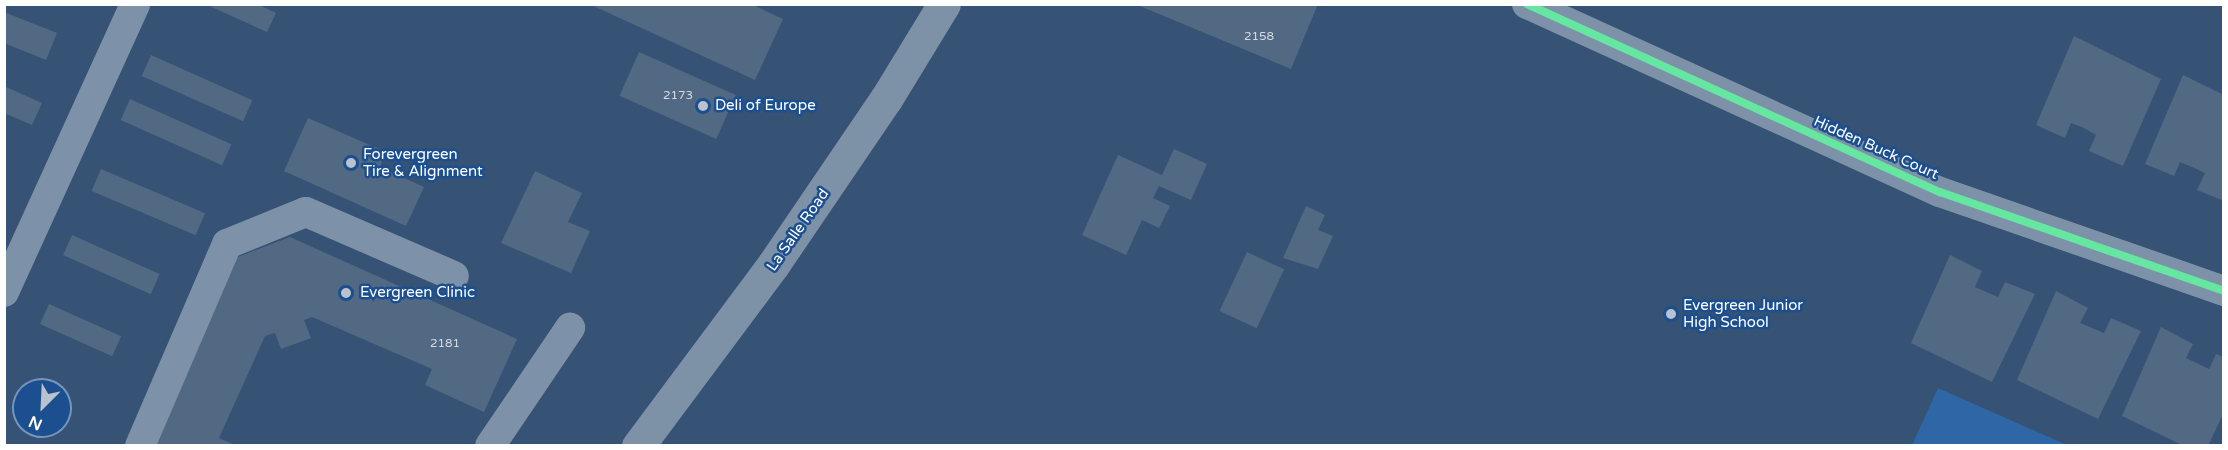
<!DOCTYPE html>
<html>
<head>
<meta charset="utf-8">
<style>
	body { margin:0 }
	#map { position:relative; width:2228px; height:450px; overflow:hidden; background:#365274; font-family:"Varela Round",sans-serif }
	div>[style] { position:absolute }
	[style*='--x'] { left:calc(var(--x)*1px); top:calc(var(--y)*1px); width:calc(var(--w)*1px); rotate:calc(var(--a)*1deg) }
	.green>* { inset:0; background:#2f66a5 }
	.building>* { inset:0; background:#526984; transform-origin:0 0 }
	.minor>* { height:30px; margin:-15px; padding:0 15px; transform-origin:15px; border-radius:15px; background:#7d92a8 }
	.highway>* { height:33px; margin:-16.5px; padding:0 16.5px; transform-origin:16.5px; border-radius:16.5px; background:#7e92a7 }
	.cycleway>* { height:8px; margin:-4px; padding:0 4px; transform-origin:4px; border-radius:4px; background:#66e7a1 }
	.dots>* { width:16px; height:16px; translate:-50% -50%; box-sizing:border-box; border:3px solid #1b4f8f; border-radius:50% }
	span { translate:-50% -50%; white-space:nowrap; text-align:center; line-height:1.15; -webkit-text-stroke:5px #1b4f8f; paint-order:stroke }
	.number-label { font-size:12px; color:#d4dae0 }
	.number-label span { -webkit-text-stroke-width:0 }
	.poi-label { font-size:15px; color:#fff }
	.left { translate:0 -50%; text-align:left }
	.street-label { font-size:15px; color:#fff }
	.frame { position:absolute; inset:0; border:6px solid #fff; pointer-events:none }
	.north { position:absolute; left:12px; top:378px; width:60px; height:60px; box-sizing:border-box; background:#1b4f8f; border:2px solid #7695bc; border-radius:50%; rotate:204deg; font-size:16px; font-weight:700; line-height:24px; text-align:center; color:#fff }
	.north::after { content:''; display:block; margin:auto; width:21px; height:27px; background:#b9c2ce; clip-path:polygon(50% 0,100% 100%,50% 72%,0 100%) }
</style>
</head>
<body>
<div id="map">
	<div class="green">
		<i style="clip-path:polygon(1938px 388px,2067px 445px,1912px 445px)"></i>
	</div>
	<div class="building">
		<i style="clip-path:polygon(205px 4px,257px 4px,276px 13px,267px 32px)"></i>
		<i style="clip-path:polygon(589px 4px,751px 4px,783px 19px,755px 80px)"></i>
		<i style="clip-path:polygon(1135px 4px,1318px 4px,1291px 69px)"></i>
		<i style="clip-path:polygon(4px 12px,57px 33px,46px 60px,4px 43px)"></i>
		<i style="clip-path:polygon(2074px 36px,2161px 79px,2123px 166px,2089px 151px,2096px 135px,2084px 128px,2071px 123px,2065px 138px,2036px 125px)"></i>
		<i style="left:639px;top:52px;width:106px;height:48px;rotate:24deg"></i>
		<i style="left:151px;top:55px;width:111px;height:23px;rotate:24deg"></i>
		<i style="clip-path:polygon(2183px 75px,2224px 95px,2224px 201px,2197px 190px,2205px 173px,2192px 167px,2180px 162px,2174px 176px,2145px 164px)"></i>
		<i style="clip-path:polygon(4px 86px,42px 103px,32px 125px,4px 113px)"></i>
		<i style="left:130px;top:99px;width:111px;height:23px;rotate:24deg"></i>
		<i style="clip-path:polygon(308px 118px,386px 152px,380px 167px,424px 187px,406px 226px,284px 171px)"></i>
		<i style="clip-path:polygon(1174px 149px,1207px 164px,1191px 200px,1159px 186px,1153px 198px,1170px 206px,1159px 228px,1142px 220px,1126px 255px,1082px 235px,1118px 155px,1162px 175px)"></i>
		<i style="left:101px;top:169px;width:113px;height:24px;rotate:23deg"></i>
		<i style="clip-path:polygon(535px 171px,582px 193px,568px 222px,590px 231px,571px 273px,501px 243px)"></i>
		<i style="clip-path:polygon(1306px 206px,1325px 215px,1318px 230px,1333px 236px,1318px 269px,1283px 258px)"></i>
		<i style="left:72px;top:235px;width:96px;height:22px;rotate:24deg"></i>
		<i style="clip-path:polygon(290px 237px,517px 339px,484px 412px,425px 385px,432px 369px,312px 317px,304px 320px,311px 338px,281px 349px,275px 333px,265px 336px,219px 438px,237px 446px,149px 446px,235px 258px)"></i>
		<i style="left:1247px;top:252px;width:41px;height:65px;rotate:25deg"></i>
		<i style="clip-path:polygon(1950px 255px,1982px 271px,1975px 287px,1998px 297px,2005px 282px,2035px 294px,1992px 382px,1911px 343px)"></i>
		<i style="clip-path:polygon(2056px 291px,2088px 308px,2080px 323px,2104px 333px,2111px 318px,2141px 331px,2098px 419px,2017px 380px)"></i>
		<i style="left:49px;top:304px;width:79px;height:22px;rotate:24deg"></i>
		<i style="clip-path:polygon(2161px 327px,2193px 344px,2186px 358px,2209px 369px,2216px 354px,2224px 357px,2224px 412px,2208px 446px,2184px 446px,2122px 416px)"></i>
	</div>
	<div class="minor">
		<i style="--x:1527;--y:4;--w:454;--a:24.5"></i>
		<i style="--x:1940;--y:192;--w:301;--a:19.2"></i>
		<i style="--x:4;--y:292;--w:316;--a:-65.5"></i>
		<i style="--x:140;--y:446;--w:220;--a:-66.7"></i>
		<i style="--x:227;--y:244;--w:85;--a:-22.1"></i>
		<i style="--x:306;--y:212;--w:161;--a:23.4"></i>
		<i style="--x:490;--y:446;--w:143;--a:-55.9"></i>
	</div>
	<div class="highway">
		<i style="--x:638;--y:446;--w:226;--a:-53.3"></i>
		<i style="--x:773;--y:265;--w:201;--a:-55.8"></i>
		<i style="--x:886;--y:99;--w:111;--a:-58.6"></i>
	</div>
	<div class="cycleway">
		<i style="--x:1527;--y:4;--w:454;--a:24.5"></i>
		<i style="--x:1940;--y:192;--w:301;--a:19.2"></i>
	</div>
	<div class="dots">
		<i style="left:703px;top:106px;background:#b9c2ce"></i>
		<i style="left:351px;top:163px;background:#b9c2ce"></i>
		<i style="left:346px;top:293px;background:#b9c2ce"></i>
		<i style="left:1671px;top:314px;background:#b9c2ce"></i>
	</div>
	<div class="number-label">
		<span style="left:1259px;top:37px">2158</span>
		<span style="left:678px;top:96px">2173</span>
		<span style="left:445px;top:344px">2181</span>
	</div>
	<div class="poi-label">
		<span class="left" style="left:715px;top:106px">Deli of Europe</span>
		<span class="left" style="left:363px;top:163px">Forevergreen<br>Tire &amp; Alignment</span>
		<span class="left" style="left:360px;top:293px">Evergreen Clinic</span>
		<span class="left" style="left:1683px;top:314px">Evergreen Junior<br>High School</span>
	</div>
	<div class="street-label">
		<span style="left:1876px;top:148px;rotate:24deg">Hidden Buck Court</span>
		<span style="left:798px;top:230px;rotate:-55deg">La Salle Road</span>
	</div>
	<div class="frame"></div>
	<div class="north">N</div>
</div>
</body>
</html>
